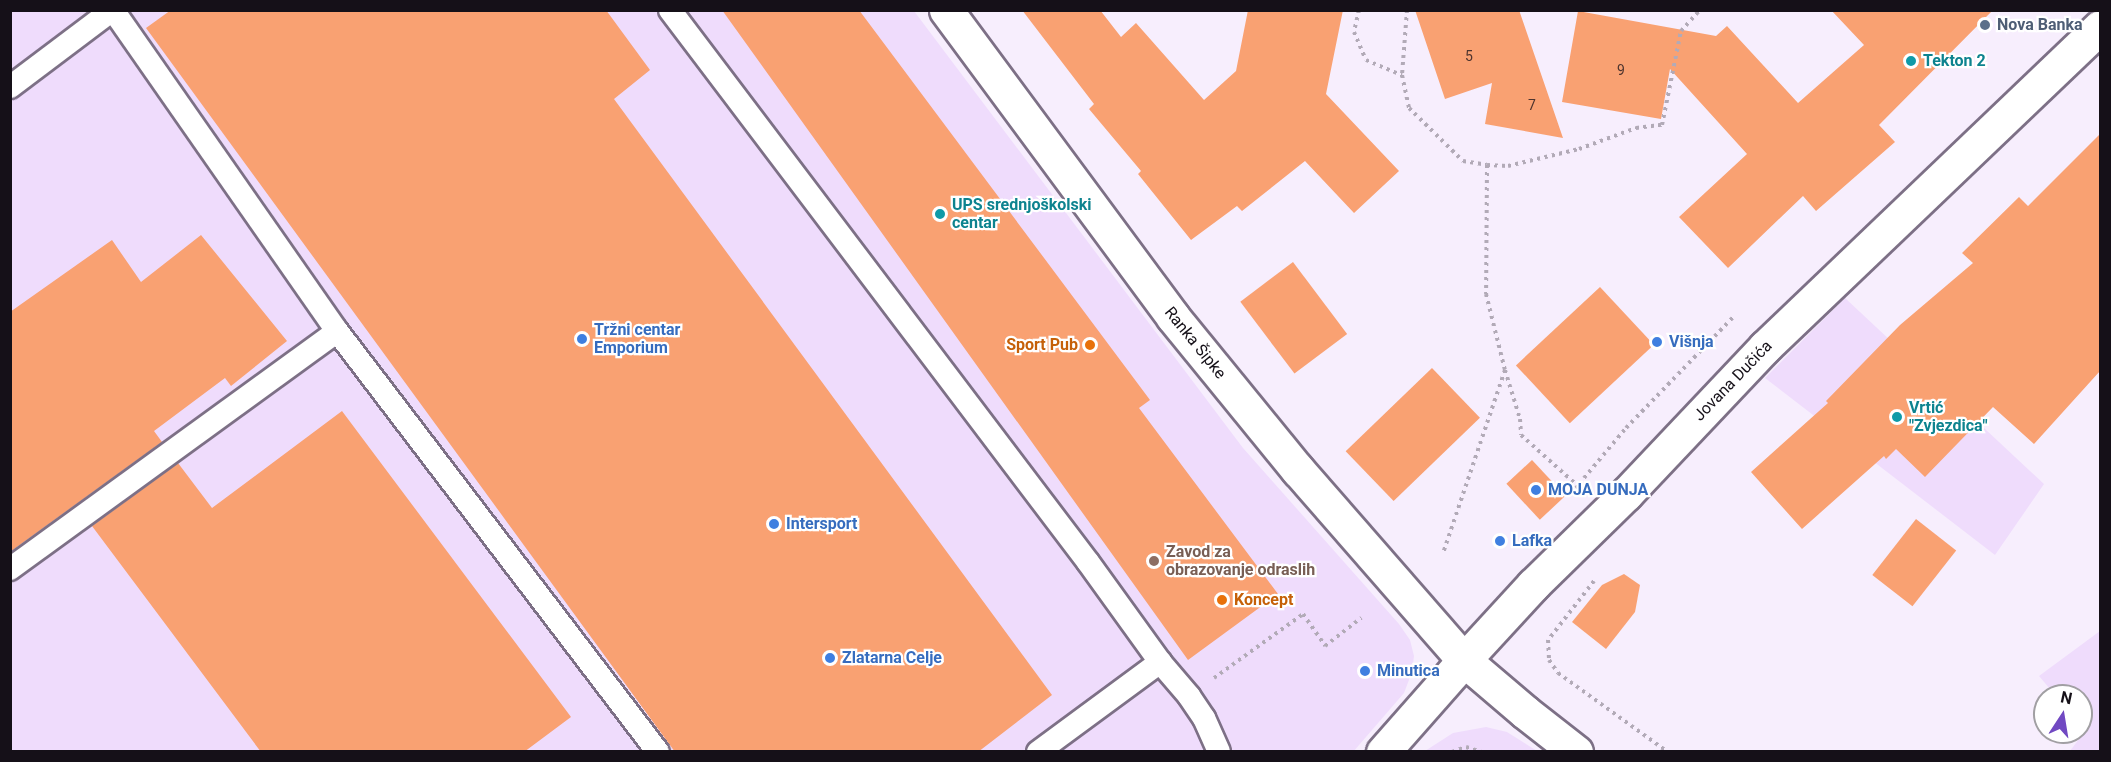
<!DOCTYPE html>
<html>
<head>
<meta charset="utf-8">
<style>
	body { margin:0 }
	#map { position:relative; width:2111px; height:762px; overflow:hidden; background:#f7eefd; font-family:Roboto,sans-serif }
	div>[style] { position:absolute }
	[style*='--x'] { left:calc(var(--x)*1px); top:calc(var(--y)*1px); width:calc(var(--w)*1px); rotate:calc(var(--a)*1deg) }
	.built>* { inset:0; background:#efdcfc }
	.building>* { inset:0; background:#f9a172; transform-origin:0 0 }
	.path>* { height:4px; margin-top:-2px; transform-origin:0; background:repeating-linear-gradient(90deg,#b2aab7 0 3px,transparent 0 7.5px) }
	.roads { filter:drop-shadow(2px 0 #7d7086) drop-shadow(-2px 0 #7d7086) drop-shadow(0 2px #7d7086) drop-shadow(0 -2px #7d7086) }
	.service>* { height:22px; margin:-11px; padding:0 11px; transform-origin:11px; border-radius:11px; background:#fff }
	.minor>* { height:33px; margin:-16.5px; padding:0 16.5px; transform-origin:16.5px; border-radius:16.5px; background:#fff }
	.tertiary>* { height:33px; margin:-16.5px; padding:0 16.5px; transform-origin:16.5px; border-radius:16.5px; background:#fff }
	.secondary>* { height:33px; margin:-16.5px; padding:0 16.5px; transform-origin:16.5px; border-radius:16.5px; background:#fff }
	.dots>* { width:16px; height:16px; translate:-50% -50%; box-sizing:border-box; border:3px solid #fff; border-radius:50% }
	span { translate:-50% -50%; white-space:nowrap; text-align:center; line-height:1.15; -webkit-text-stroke:4.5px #fff; paint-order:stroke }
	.number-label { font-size:14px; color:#4e342e }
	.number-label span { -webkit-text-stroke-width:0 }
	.service-label { font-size:16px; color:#4e5e75; font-weight:700 }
	.left { translate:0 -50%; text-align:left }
	.culture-label { font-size:16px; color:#0d838f; font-weight:700 }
	.shop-label { font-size:16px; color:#366cbe; font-weight:700 }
	.street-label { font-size:16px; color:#151018 }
	.food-label { font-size:16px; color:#c56008; font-weight:700 }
	.right { translate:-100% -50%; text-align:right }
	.education-label { font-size:16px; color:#785e54; font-weight:700 }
	.frame { position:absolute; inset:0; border:12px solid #151018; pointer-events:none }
	.north { position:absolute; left:2033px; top:684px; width:60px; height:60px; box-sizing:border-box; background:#fff; border:2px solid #a19fa3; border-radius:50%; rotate:12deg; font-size:16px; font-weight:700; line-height:24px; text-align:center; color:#151018 }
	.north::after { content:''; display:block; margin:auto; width:21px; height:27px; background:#7149c2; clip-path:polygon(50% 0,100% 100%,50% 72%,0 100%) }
</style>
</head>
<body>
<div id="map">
	<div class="built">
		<i style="clip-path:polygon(10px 11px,914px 11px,1243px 448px,1399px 624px,1410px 640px,1414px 656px,1412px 672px,1404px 693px,1353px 752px,11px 751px)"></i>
		<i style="clip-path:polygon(1845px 298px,2044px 484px,1995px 555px,1765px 378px)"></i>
		<i style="clip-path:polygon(2100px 631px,2100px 751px,2070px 751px,2085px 731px,2081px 726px,2081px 696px,2056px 696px,2039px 676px)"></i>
		<i style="clip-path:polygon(1486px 727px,1507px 732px,1537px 751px,1425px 751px,1453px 733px)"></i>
	</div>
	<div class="building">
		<i style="clip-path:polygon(171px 10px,606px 10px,650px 70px,614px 99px,1052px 695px,978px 752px,675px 752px,146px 28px)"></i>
		<i style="clip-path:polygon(722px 10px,859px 10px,1150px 400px,1139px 408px,1278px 594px,1188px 660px)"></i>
		<i style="clip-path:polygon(1022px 10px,1100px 10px,1121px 37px,1136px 23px,1204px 100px,1236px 71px,1248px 10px,1343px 10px,1326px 94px,1399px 171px,1354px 213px,1305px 161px,1242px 211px,1237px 206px,1191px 240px,1138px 174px,1141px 171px,1089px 109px,1094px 104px)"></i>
		<i style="clip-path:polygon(1415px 10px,1519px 10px,1563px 138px,1485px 124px,1492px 83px,1445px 99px)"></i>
		<i style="clip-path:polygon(1831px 10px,1993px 10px,1879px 125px,1895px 142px,1816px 211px,1803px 196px,1728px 268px,1679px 217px,1747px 154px,1670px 69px,1661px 119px,1562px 102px,1578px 11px,1716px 36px,1727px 26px,1798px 103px,1864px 45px)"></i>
		<i style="clip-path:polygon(2100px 134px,2100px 371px,2034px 444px,1993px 407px,1925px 477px,1896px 449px,1886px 459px,1884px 456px,1802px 529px,1751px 472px,1828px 403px,1826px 401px,1900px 325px,1973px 263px,1962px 253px,2019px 197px,2028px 206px)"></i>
		<i style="clip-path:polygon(201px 235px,287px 341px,231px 386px,225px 378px,154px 431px,162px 442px,10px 552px,10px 312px,112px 240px,141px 282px)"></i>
		<i style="left:1293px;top:262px;width:90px;height:66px;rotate:53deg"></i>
		<i style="left:1600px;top:287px;width:79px;height:115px;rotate:47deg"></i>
		<i style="left:1432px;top:368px;width:69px;height:120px;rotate:46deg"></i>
		<i style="clip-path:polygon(342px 411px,571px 717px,524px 752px,261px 752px,92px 526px,178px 463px,212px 508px)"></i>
		<i style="left:1532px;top:460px;width:49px;height:35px;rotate:47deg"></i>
		<i style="left:1916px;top:519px;width:51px;height:71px;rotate:38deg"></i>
		<i style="clip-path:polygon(1624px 574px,1640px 585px,1635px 612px,1606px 649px,1572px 622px,1602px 585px)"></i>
	</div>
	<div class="path">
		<i style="--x:1359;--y:10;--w:23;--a:103"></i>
		<i style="--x:1354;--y:32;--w:30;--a:67"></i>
		<i style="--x:1366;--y:60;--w:39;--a:23"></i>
		<i style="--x:1407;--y:10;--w:65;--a:94.4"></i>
		<i style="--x:1402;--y:75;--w:34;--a:78"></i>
		<i style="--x:1409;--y:108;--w:76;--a:44.5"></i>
		<i style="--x:1463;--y:161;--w:24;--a:9"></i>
		<i style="--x:1487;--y:165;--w:129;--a:90.4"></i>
		<i style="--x:1486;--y:294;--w:78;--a:76"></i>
		<i style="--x:1505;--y:370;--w:193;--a:108.7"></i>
		<i style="--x:1487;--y:165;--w:21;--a:3"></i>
		<i style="--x:1508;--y:166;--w:73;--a:-13.5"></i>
		<i style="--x:1579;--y:149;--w:61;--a:-20.2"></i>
		<i style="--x:1636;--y:128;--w:26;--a:-7"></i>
		<i style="--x:1662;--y:125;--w:96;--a:-78.6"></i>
		<i style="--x:1681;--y:31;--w:28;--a:-48"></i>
		<i style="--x:1505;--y:370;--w:51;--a:73"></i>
		<i style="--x:1520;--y:419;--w:16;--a:86"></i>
		<i style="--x:1521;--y:435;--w:76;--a:41.8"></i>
		<i style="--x:1578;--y:486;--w:3;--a:135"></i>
		<i style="--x:1584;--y:478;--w:65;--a:-50"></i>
		<i style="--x:1626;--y:428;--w:157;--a:-46"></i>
		<i style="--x:1594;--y:581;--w:75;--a:127.9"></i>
		<i style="--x:1548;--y:640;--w:20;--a:87"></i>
		<i style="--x:1549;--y:660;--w:16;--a:55"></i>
		<i style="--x:1558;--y:673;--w:135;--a:35.7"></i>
		<i style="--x:1214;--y:678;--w:110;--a:-35.7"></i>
		<i style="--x:1303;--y:614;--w:39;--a:55"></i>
		<i style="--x:1325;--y:646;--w:46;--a:-37.9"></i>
		<i style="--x:1452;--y:752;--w:15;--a:-20"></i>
		<i style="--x:1466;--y:747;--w:16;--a:18"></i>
	</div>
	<div class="roads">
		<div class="service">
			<i style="--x:113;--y:10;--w:391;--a:55.1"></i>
			<i style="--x:337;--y:331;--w:529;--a:52.68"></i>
			<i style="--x:670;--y:10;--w:692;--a:52.87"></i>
			<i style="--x:1088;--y:562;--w:123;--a:54.2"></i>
			<i style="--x:1160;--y:662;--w:45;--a:49.5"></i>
			<i style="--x:1189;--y:696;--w:27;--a:56"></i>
			<i style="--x:1204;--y:718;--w:37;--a:66"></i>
			<i style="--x:10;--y:87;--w:128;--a:-37"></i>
			<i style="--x:10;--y:569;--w:404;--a:-36"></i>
			<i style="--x:1038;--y:752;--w:152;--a:-36.4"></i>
		</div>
		<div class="minor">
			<i style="--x:1464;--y:660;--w:102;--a:-47.4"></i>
			<i style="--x:1533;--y:585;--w:130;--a:-44.4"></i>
			<i style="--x:1626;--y:494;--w:202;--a:-46.6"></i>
			<i style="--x:1765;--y:347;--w:463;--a:-43.7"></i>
		</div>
		<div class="tertiary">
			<i style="--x:1383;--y:752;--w:123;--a:-48.6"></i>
		</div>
		<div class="secondary">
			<i style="--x:946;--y:10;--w:382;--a:53.5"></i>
			<i style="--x:1173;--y:317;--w:198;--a:50.8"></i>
			<i style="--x:1298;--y:470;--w:252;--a:48.9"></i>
			<i style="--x:1464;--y:660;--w:80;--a:40.4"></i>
			<i style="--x:1525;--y:712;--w:65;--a:38.1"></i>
		</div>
	</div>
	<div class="dots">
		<i style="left:1985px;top:25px;background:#5c6f8a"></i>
		<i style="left:1911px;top:61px;background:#0f9aa8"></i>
		<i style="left:940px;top:214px;background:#0f9aa8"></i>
		<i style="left:582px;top:339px;background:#3f7fe0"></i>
		<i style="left:1657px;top:342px;background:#3f7fe0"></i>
		<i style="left:1090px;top:345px;background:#e8710a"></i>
		<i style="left:1897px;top:417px;background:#0f9aa8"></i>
		<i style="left:1536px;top:490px;background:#3f7fe0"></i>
		<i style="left:774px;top:524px;background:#3f7fe0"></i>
		<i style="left:1500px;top:541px;background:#3f7fe0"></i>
		<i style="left:1154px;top:561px;background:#8d6e63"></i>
		<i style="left:1222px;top:600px;background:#e8710a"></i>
		<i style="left:830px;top:658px;background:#3f7fe0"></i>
		<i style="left:1365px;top:671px;background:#3f7fe0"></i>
	</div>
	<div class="number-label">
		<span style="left:1469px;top:56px">5</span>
		<span style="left:1621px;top:70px">9</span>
		<span style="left:1532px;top:105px">7</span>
	</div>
	<div class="service-label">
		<span class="left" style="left:1997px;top:25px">Nova Banka</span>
	</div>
	<div class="culture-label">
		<span class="left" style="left:1923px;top:61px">Tekton 2</span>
		<span class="left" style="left:952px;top:214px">UPS srednjoškolski<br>centar</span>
		<span class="left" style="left:1909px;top:417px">Vrtić<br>"Zvjezdica"</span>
	</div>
	<div class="shop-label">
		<span class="left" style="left:594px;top:339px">Tržni centar<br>Emporium</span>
		<span class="left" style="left:1669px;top:342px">Višnja</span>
		<span class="left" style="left:1548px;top:490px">MOJA DUNJA</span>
		<span class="left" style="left:786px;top:524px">Intersport</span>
		<span class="left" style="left:1512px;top:541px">Lafka</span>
		<span class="left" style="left:842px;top:658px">Zlatarna Celje</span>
		<span class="left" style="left:1377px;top:671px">Minutica</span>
	</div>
	<div class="street-label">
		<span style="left:1195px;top:343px;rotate:51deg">Ranka Šipke</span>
		<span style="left:1733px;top:381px;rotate:-46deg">Jovana Dučića</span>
	</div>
	<div class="food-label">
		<span class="right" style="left:1078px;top:345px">Sport Pub</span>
		<span class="left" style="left:1234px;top:600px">Koncept</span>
	</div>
	<div class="education-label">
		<span class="left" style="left:1166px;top:561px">Zavod za<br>obrazovanje odraslih</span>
	</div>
	<div class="frame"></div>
	<div class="north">N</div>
</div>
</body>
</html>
